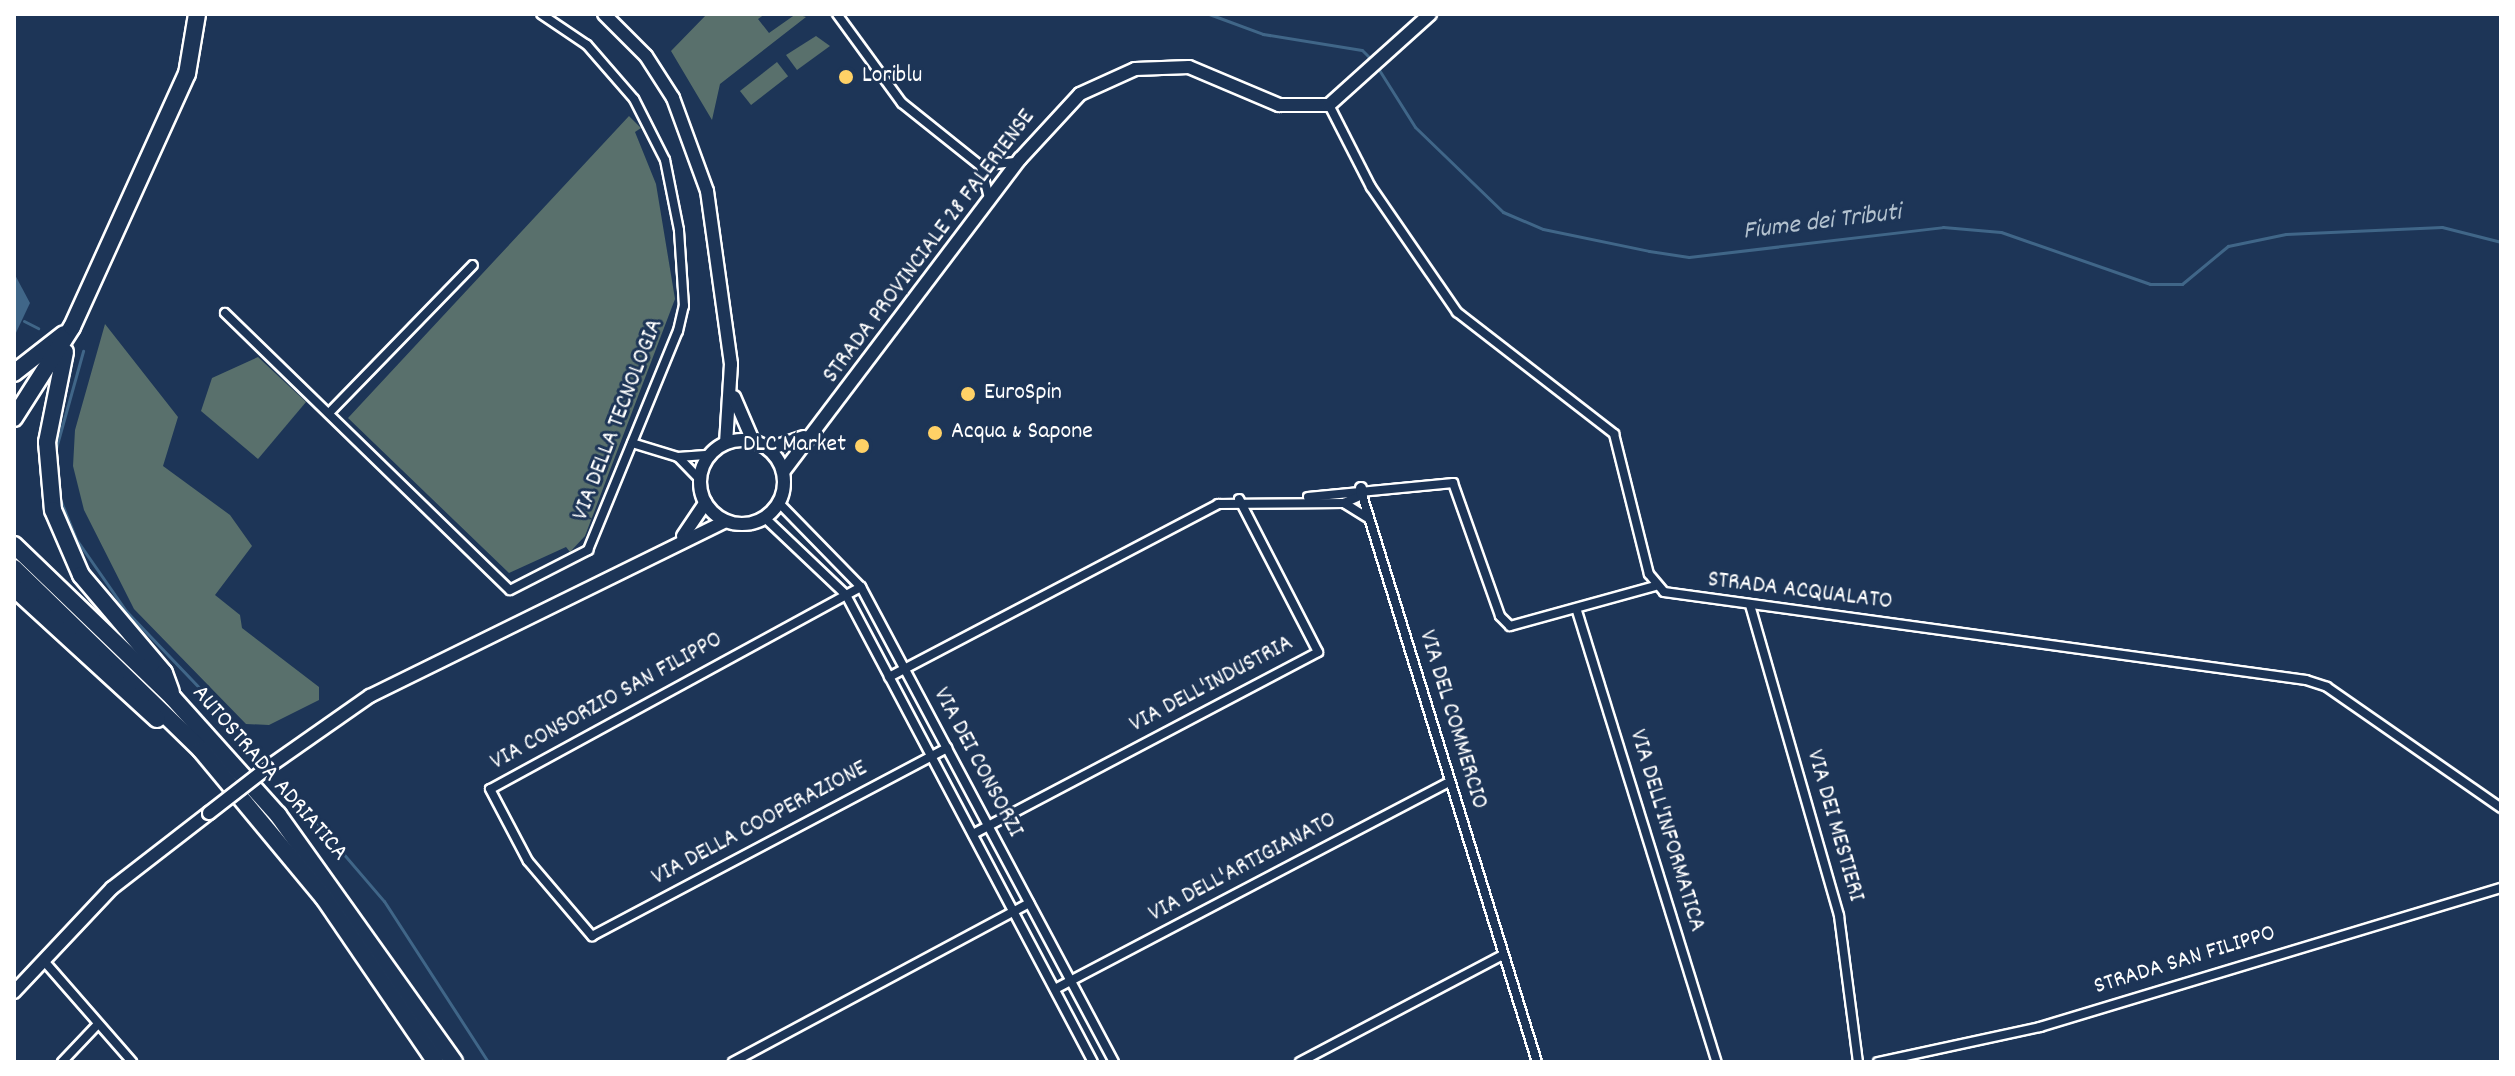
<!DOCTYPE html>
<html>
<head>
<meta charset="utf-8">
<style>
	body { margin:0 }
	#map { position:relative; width:2515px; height:1076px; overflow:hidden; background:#1d3557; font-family:Dekko,sans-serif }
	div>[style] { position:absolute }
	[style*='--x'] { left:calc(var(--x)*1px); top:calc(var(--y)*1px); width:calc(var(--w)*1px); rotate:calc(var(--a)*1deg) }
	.green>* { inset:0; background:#59706c; transform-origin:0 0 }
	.water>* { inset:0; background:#406688 }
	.stream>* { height:3px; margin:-1.5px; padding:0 1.5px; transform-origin:1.5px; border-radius:1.5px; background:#406688 }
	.roads { filter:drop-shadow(2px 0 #fff) drop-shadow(-2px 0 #fff) drop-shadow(0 2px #fff) drop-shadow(0 -2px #fff) }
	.minor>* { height:8px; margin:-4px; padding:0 4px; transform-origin:4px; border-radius:4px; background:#1d3557 }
	.tertiary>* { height:10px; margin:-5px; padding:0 5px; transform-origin:5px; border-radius:5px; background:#1d3557 }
	.secondary>* { height:12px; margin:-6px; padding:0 6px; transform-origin:6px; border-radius:6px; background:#1d3557 }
	.secondary>.ring { margin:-6px; padding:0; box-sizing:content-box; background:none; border:12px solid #1d3557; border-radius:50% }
	.motorway>* { height:16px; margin:-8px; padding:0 8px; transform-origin:8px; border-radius:8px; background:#1d3557 }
	.bridges { filter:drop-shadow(2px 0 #fff) drop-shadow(-2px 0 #fff) drop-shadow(0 2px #fff) drop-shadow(0 -2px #fff) }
	.secondary-bridge>* { height:12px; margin:-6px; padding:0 6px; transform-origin:6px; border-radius:6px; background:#1d3557 }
	.dots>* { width:22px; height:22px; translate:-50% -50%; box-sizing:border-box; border:4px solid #1d3557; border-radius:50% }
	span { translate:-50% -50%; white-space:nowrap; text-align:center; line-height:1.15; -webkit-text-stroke:6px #1d3557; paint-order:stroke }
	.poi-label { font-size:24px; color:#fff }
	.left { translate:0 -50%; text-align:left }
	.right { translate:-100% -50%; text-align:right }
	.street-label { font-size:24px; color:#fff }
	.water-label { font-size:26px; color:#b3c2cf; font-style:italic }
	.frame { position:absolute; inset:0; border:16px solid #fff; pointer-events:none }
</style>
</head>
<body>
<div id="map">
	<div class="green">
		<i style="clip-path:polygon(707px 14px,765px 14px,758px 19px,769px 33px,796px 14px,806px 17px,720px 84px,712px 120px,671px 51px)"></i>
		<i style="clip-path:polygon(816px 36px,830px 46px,797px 70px,786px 55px)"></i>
		<i style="left:777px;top:62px;width:18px;height:47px;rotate:52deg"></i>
		<i style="clip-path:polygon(629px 116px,641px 128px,635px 132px,656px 184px,675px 299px,585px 536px,570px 552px,566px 547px,509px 573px,348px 418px)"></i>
		<i style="clip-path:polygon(105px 324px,178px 417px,163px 466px,230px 515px,252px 546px,215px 595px,240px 615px,242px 628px,319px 687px,319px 700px,269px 725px,246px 724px,134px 609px,84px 510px,73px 466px,75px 430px)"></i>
		<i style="clip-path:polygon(258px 357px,306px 402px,258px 459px,201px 411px,212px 378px)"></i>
	</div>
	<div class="water">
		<i style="clip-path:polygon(14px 273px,30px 303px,14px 337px)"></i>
	</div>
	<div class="stream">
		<i style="--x:1209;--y:14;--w:58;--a:20.3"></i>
		<i style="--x:1263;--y:34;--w:100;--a:9.2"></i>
		<i style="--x:1362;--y:50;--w:13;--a:45"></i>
		<i style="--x:1376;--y:65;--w:73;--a:57.8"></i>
		<i style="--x:1415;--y:127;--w:122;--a:44"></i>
		<i style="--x:1503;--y:212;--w:43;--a:23"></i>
		<i style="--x:1543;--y:229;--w:108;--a:11.7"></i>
		<i style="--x:1649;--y:251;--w:40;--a:8.5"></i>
		<i style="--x:1689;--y:257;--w:256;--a:-6.7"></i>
		<i style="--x:1943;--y:227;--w:58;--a:4.9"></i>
		<i style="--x:2001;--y:232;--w:158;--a:19.2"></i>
		<i style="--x:2150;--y:284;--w:32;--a:0"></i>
		<i style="--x:2182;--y:284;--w:60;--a:-39.6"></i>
		<i style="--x:2228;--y:246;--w:59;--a:-11.7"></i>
		<i style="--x:2286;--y:234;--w:156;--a:-2.6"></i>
		<i style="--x:2442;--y:227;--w:61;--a:14.3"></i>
		<i style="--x:24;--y:321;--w:16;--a:27"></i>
		<i style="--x:56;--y:448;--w:101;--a:-74.4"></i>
		<i style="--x:60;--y:499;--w:43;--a:68.2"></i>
		<i style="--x:76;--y:539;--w:88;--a:55.2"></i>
		<i style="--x:126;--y:611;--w:122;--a:46.3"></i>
		<i style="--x:287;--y:788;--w:149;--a:49.4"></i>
		<i style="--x:384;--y:901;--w:192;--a:57.1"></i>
	</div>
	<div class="roads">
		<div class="minor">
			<i style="--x:837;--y:14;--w:110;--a:53.9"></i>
			<i style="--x:902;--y:103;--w:101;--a:38.6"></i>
			<i style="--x:981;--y:166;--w:33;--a:76"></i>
			<i style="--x:1329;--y:105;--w:92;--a:62.9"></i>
			<i style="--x:1371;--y:187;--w:152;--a:55.5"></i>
			<i style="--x:1457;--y:312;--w:199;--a:37.8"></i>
			<i style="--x:1614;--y:434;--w:144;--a:76"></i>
			<i style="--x:1649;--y:574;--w:23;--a:50"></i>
			<i style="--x:1664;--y:592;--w:648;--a:7.8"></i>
			<i style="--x:2306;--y:680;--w:22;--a:18"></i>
			<i style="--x:2327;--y:687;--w:212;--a:34.8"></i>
			<i style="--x:981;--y:166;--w:34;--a:-7"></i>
			<i style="--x:225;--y:313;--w:397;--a:44.2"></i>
			<i style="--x:510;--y:590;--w:88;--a:-27.1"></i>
			<i style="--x:588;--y:550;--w:237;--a:-67.7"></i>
			<i style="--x:678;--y:331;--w:26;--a:-77"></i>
			<i style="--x:684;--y:306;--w:76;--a:-93.8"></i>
			<i style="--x:679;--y:230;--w:71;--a:-101.3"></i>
			<i style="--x:665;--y:160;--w:68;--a:-116.9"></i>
			<i style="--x:634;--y:99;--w:72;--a:-131"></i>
			<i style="--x:587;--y:45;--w:55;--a:-146"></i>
			<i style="--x:329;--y:413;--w:206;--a:-45.8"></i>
			<i style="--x:632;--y:443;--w:48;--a:16.9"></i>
			<i style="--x:678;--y:457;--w:31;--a:-4"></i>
			<i style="--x:679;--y:458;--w:30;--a:46"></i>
			<i style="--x:1308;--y:497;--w:146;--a:-5.5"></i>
			<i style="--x:1453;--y:483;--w:141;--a:70.5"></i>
			<i style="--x:1500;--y:616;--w:14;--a:45"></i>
			<i style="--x:1510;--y:626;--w:150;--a:-15.4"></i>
			<i style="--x:779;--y:503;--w:117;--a:45.7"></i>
			<i style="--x:861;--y:587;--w:538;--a:61.96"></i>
			<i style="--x:1344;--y:503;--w:20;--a:-24"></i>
			<i style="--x:1362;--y:495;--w:593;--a:72.85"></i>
			<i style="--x:765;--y:518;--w:112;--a:43.5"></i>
			<i style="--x:846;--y:595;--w:528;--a:62.13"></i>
			<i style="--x:861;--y:587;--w:422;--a:151.4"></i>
			<i style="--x:490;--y:789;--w:81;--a:62.2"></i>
			<i style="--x:528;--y:861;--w:99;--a:49.5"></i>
			<i style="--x:592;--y:936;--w:402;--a:-27.9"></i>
			<i style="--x:1750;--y:605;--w:323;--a:74"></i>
			<i style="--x:1839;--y:916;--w:147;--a:82.6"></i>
			<i style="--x:1577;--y:611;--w:472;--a:72.8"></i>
			<i style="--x:889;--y:677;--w:372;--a:-27.7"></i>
			<i style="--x:1218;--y:504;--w:126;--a:-0.5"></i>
			<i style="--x:1344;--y:503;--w:28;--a:32"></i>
			<i style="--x:973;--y:834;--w:390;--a:-27.8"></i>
			<i style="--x:1318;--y:652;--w:172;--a:-117.3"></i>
			<i style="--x:44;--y:961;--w:134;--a:48.9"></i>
			<i style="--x:1055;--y:989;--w:446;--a:-27.7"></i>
			<i style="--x:62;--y:1062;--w:52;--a:-46.5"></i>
			<i style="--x:733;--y:1062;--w:336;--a:-28.2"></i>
			<i style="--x:1300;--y:1062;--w:229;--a:-27.8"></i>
			<i style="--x:1878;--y:1062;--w:166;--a:-12.2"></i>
			<i style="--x:2040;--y:1027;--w:481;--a:-16.8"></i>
		</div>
		<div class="tertiary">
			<i style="--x:1361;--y:488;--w:7;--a:82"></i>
		</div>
		<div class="secondary">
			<i style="--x:604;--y:14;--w:59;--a:45"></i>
			<i style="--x:646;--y:56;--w:50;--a:57.3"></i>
			<i style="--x:673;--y:98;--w:99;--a:69.9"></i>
			<i style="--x:707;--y:191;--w:175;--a:82.1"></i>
			<i style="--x:731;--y:364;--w:79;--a:93.6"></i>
			<i style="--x:734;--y:397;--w:48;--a:66.6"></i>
			<i class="ring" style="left:700px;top:440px;width:72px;height:72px"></i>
			<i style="--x:769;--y:449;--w:37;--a:-19"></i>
			<i style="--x:783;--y:472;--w:393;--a:-52.9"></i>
			<i style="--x:1020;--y:159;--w:88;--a:-47.3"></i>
			<i style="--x:1080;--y:94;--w:60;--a:-24.4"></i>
			<i style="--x:1135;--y:69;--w:54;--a:-2.1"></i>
			<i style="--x:1189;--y:67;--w:98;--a:22.9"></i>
			<i style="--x:1279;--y:105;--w:50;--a:0"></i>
			<i style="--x:1329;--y:105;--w:136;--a:-42"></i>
			<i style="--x:683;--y:536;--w:40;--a:-56"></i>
			<i style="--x:267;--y:768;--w:126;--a:-35"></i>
			<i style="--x:370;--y:696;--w:396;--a:-26.2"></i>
			<i style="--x:14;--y:992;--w:143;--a:-46.7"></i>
			<i style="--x:112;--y:888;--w:123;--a:-37.7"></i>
		</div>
		<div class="motorway">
			<i style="--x:65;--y:352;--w:92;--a:101.3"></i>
			<i style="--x:47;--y:442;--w:68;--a:85"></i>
			<i style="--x:53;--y:510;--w:71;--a:66.7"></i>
			<i style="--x:81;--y:575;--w:128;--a:49.7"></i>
			<i style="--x:164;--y:673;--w:20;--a:70"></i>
			<i style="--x:14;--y:373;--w:63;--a:-38"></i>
			<i style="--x:14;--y:418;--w:108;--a:-57.5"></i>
			<i style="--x:72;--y:327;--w:278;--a:-65.6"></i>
			<i style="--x:187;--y:74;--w:61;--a:-80.5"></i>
			<i style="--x:14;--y:545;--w:221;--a:43.9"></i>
			<i style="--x:173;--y:698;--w:157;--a:48.1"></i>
			<i style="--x:278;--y:815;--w:303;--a:54.5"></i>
			<i style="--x:14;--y:568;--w:261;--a:44.2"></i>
			<i style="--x:201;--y:750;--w:192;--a:50.3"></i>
			<i style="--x:324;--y:898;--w:199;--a:55.7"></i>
			<i style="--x:14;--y:588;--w:194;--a:42.5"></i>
		</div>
	</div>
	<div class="bridges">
		<div class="secondary-bridge">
			<i style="--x:209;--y:813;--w:73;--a:-37.8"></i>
		</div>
	</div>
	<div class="dots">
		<i style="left:846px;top:77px;background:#ffd166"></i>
		<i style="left:968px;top:394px;background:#ffd166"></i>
		<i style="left:935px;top:433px;background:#ffd166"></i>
		<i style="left:862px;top:446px;background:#ffd166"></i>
	</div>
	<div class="poi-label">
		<span class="left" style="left:862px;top:77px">Loriblu</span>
		<span class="left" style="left:984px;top:394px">EuroSpin</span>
		<span class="left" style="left:951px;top:433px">Acqua &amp; Sapone</span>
		<span class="right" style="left:846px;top:446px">DLC Market</span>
	</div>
	<div class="street-label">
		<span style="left:930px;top:247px;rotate:-53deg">STRADA PROVINCIALE 28 FALERIENSE</span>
		<span style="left:619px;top:420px;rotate:-69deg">VIA DELLA TECNOLOGIA</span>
		<span style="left:1800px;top:592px;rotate:7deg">STRADA ACQUALATO</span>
		<span style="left:1212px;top:685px;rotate:-28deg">VIA DELL'INDUSTRIA</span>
		<span style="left:607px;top:702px;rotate:-29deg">VIA CONSORZIO SAN FILIPPO</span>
		<span style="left:1452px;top:720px;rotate:73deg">VIA DEL COMMERCIO</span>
		<span style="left:977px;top:763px;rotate:62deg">VIA DEI CONSORZI</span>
		<span style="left:269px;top:774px;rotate:49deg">AUTOSTRADA ADRIATICA</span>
		<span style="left:760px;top:824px;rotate:-28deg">VIA DELLA COOPERAZIONE</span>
		<span style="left:1834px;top:826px;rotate:74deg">VIA DEI MESTIERI</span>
		<span style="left:1666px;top:831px;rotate:73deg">VIA DELL'INFORMATICA</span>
		<span style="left:1243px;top:868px;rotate:-28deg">VIA DELL'ARTIGIANATO</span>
		<span style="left:2185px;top:961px;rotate:-17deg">STRADA SAN FILIPPO</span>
	</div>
	<div class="water-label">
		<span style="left:1822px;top:223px;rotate:-7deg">Fiume dei Tributi</span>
	</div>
	<div class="frame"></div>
</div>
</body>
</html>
